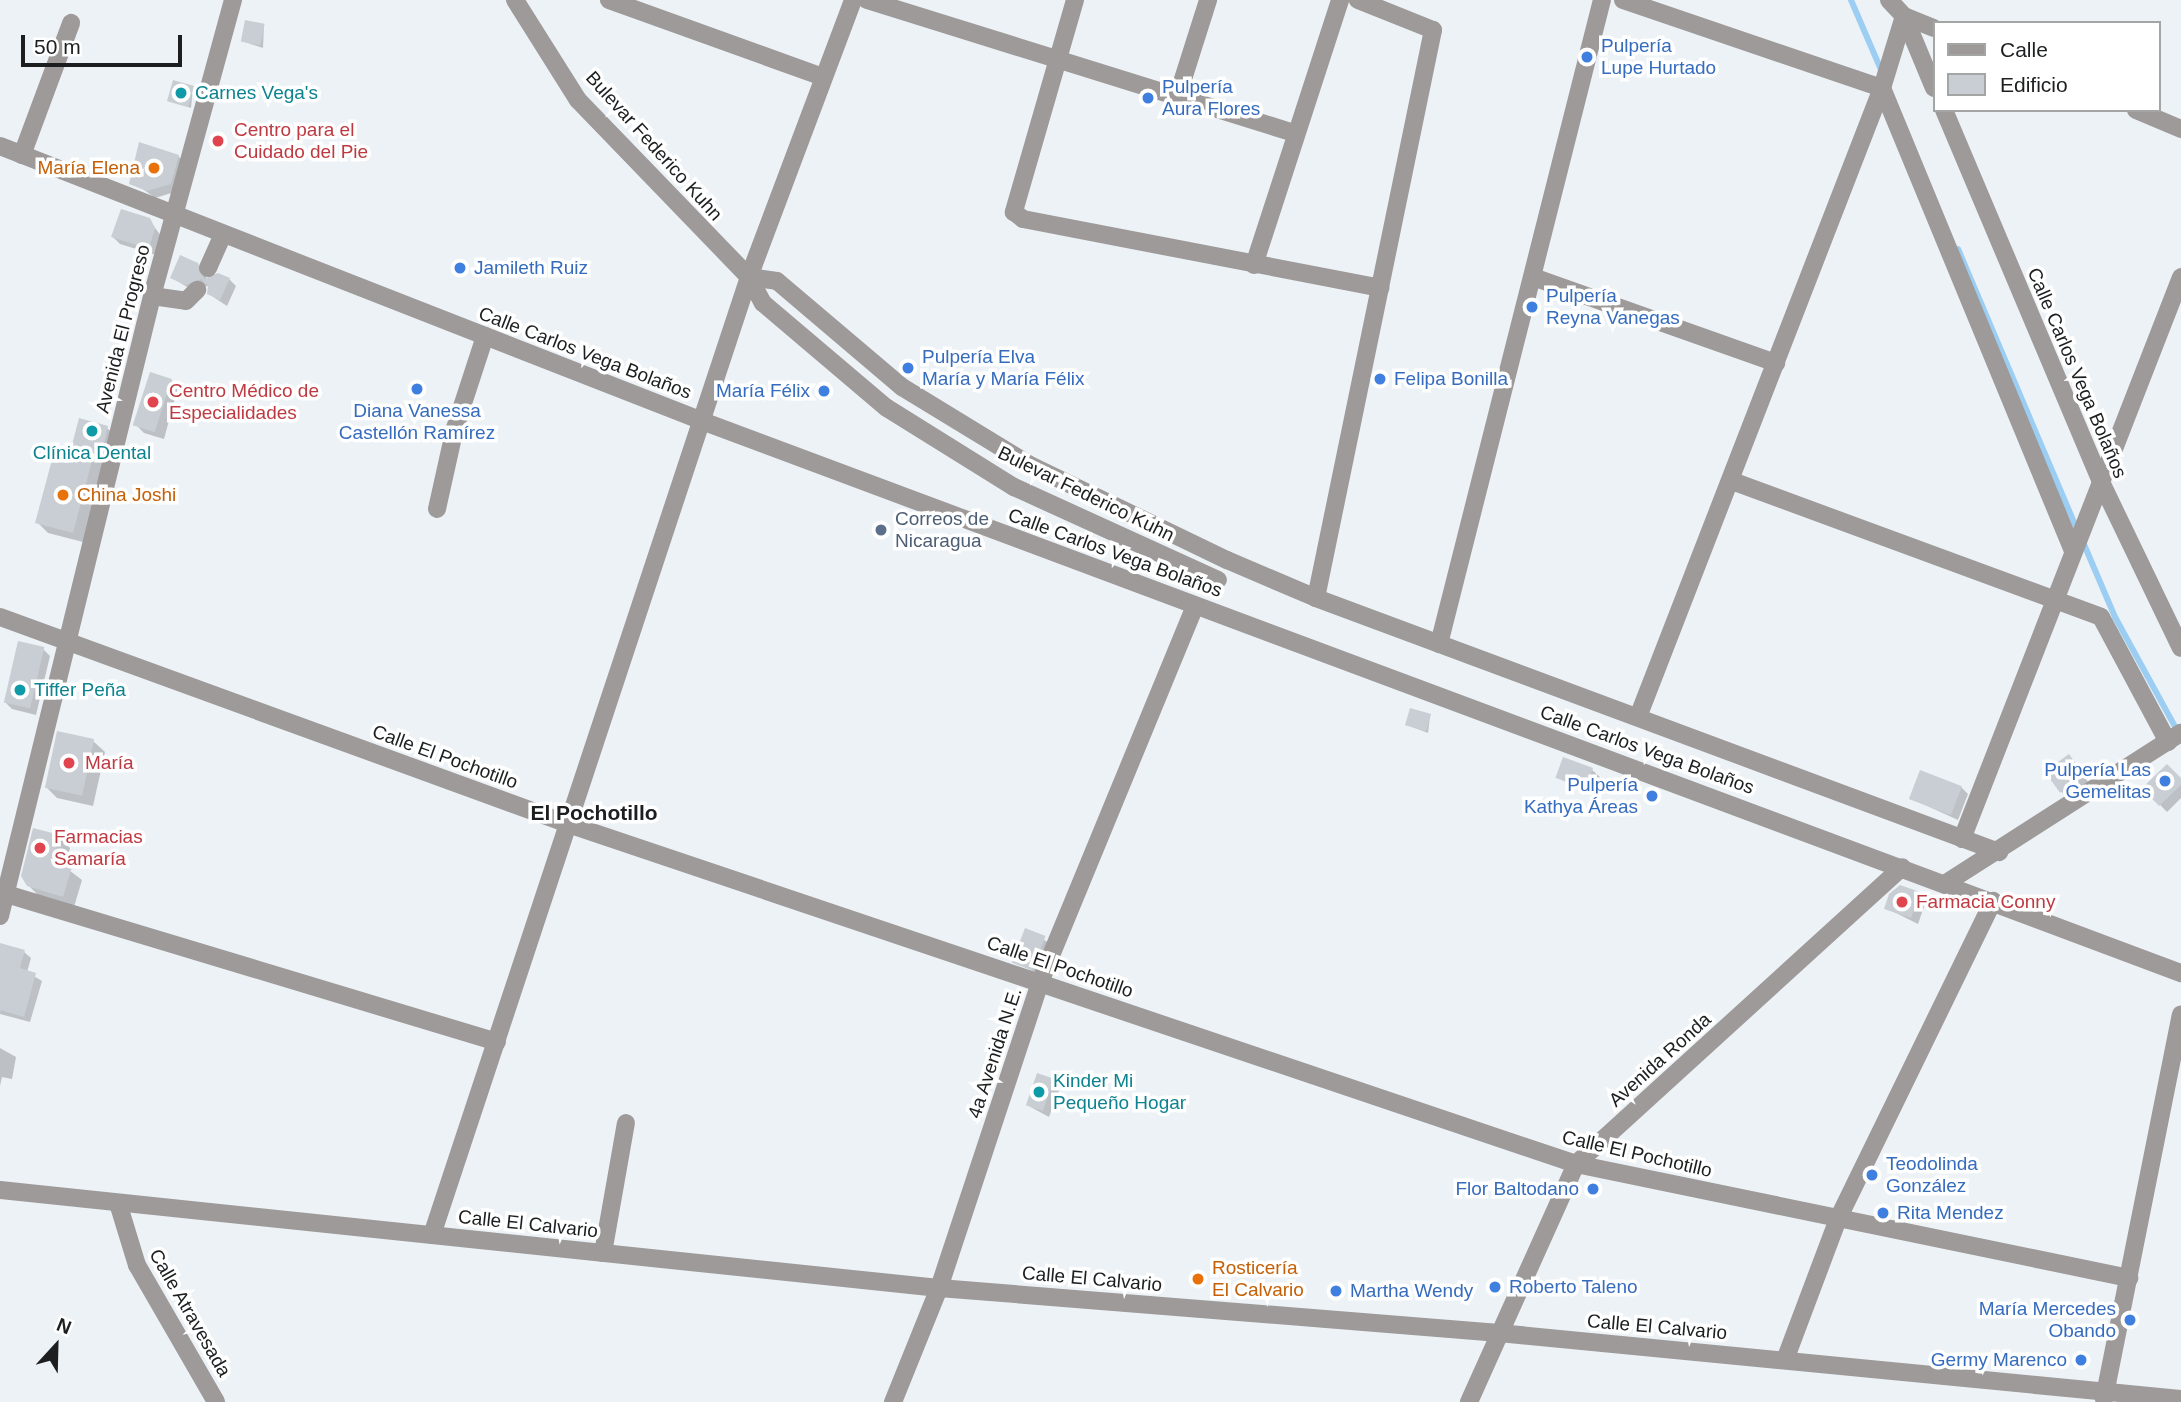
<!DOCTYPE html>
<html>
<head>
<meta charset="utf-8">
<style>
	body { margin:0 }
	#map { position:relative; width:2181px; height:1402px; overflow:hidden; background:#edf2f7; font-family:Arial,sans-serif }
	div>[style] { position:absolute }
	[style*='--x'] { left:calc(var(--x)*1px); top:calc(var(--y)*1px); width:calc(var(--w)*1px); rotate:calc(var(--a)*1deg) }
	.shadow>* { inset:0; background:#0003 }
	.stream>* { height:6px; margin:-3px; padding:0 3px; transform-origin:3px; border-radius:3px; background:#9bcef2 }
	.building>* { inset:0; background:#c8ced3; transform-origin:0 0 }
	.minor>* { height:18px; margin:-9px; padding:0 9px; transform-origin:9px; border-radius:9px; background:#9d9a99 }
	.dots>* { width:19px; height:19px; translate:-50% -50%; box-sizing:border-box; border:4px solid #fefffe; border-radius:50% }
	span { translate:-50% -50%; white-space:nowrap; text-align:center; line-height:1.15; -webkit-text-stroke:7px #fefffe; paint-order:stroke }
	.shop-label { font-size:19px; color:#366cbe }
	.left { translate:0 -50%; text-align:left }
	.right { translate:-100% -50%; text-align:right }
	.culture-label { font-size:19px; color:#0d838f }
	.health-label { font-size:19px; color:#be3a42 }
	.street-label { font-size:19px; color:#1c1e20 }
	.food-label { font-size:19px; color:#c56008 }
	.service-label { font-size:19px; color:#4e5e75 }
	.neighbourhood-label { font-size:21px; color:#1c1e20; font-weight:700 }
	.legend { position:absolute; left:1933px; top:21px; width:228px; height:91px; box-sizing:border-box; background:#fefffe; border:2px solid #a4a5a5; margin:0; padding:9px 12px; list-style:none; font-size:21px; color:#1c1e20 }
	.legend li { display:flex; align-items:center; gap:14px; height:35px }
	.legend b { width:35px; border:2px solid #a4a5a5 }
	.north { position:absolute; left:21px; top:1311px; width:70px; height:70px; -webkit-text-stroke:5px #fefffe; paint-order:stroke; rotate:22deg; font-size:19px; font-weight:700; line-height:28px; text-align:center; color:#1c1e20 }
	.north::after { content:''; display:block; margin:auto; width:24px; height:32px; background:#1c1e20; clip-path:polygon(50% 0,100% 100%,50% 72%,0 100%) }
	.scale { position:absolute; left:21px; top:35px; width:161px; height:32px; box-sizing:border-box; border:4px solid #1c1e20; border-top:0; padding-left:9px; font-size:21px; line-height:24px; white-space:nowrap; color:#1c1e20; -webkit-text-stroke:5px #fefffe; paint-order:stroke }
</style>
</head>
<body>
<div id="map">
	<div class="shadow">
		<i style="clip-path:polygon(264px 25px,263px 48px,242px 41px)"></i>
		<i style="clip-path:polygon(193px 87px,191px 108px,169px 100px)"></i>
		<i style="clip-path:polygon(178px 156px,185px 163px,178px 191px,155px 198px,132px 181px)"></i>
		<i style="clip-path:polygon(149px 220px,162px 237px,156px 255px,120px 244px,113px 237px)"></i>
		<i style="clip-path:polygon(204px 273px,207px 279px,229px 279px,236px 286px,227px 306px,209px 294px,210px 285px,194px 291px,172px 278px)"></i>
		<i style="clip-path:polygon(171px 380px,178px 387px,164px 439px,144px 433px,137px 426px)"></i>
		<i style="clip-path:polygon(107px 428px,118px 438px,83px 542px,48px 533px,37px 522px,69px 462px)"></i>
		<i style="clip-path:polygon(43px 649px,50px 656px,36px 715px,12px 709px,5px 702px)"></i>
		<i style="clip-path:polygon(1430px 716px,1428px 733px,1407px 725px)"></i>
		<i style="clip-path:polygon(93px 741px,105px 752px,93px 806px,57px 798px,45px 786px)"></i>
		<i style="clip-path:polygon(2069px 756px,2089px 783px,2067px 798px,2060px 790px)"></i>
		<i style="clip-path:polygon(1592px 770px,1600px 777px,1593px 795px,1558px 778px)"></i>
		<i style="clip-path:polygon(2181px 780px,2181px 798px,2167px 812px,2144px 788px)"></i>
		<i style="clip-path:polygon(1961px 787px,1968px 794px,1958px 820px,1912px 799px)"></i>
		<i style="clip-path:polygon(59px 836px,70px 848px,65px 867px,82px 880px,74px 907px,40px 897px,28px 885px)"></i>
		<i style="clip-path:polygon(1919px 894px,1926px 901px,1918px 924px,1886px 908px)"></i>
		<i style="clip-path:polygon(1026px 930px,1053px 945px,1040px 975px,1013px 961px)"></i>
		<i style="clip-path:polygon(3px 945px,24px 952px,31px 958px,27px 972px,42px 981px,30px 1022px,0 1014px)"></i>
		<i style="clip-path:polygon(0 1048px,16px 1057px,12px 1079px,2px 1077px,0 1086px)"></i>
		<i style="clip-path:polygon(1053px 1081px,1060px 1088px,1049px 1117px,1027px 1105px)"></i>
	</div>
	<div class="stream">
		<i style="--x:1851;--y:0;--w:78;--a:66.7"></i>
		<i style="--x:1958;--y:249;--w:307;--a:67"></i>
		<i style="--x:2083;--y:542;--w:82;--a:66.9"></i>
		<i style="--x:2115;--y:617;--w:131;--a:61.3"></i>
	</div>
	<div class="building">
		<i style="left:245px;top:20px;width:20px;height:22px;rotate:11deg"></i>
		<i style="left:173px;top:80px;width:22px;height:22px;rotate:16deg"></i>
		<i style="clip-path:polygon(139px 142px,179px 155px,171px 184px,147px 191px,129px 184px)"></i>
		<i style="clip-path:polygon(121px 209px,150px 218px,155px 228px,149px 249px,111px 237px)"></i>
		<i style="clip-path:polygon(180px 255px,198px 263px,204px 279px,218px 273px,230px 278px,220px 300px,207px 294px,208px 286px,201px 279px,186px 285px,170px 278px)"></i>
		<i style="left:150px;top:372px;width:23px;height:56px;rotate:18deg"></i>
		<i style="clip-path:polygon(79px 418px,108px 426px,104px 444px,97px 442px,73px 533px,35px 523px,53px 456px,68px 460px)"></i>
		<i style="left:18px;top:641px;width:27px;height:63px;rotate:13deg"></i>
		<i style="left:1410px;top:708px;width:22px;height:18px;rotate:16deg"></i>
		<i style="left:57px;top:731px;width:38px;height:58px;rotate:12deg"></i>
		<i style="left:2069px;top:754px;width:26px;height:30px;rotate:54deg"></i>
		<i style="left:1563px;top:757px;width:32px;height:22px;rotate:20deg"></i>
		<i style="clip-path:polygon(2167px 764px,2181px 778px,2181px 785px,2159px 806px,2142px 788px)"></i>
		<i style="left:1920px;top:770px;width:45px;height:31px;rotate:21deg"></i>
		<i style="clip-path:polygon(33px 828px,60px 835px,52px 862px,72px 867px,63px 897px,27px 886px,21px 876px)"></i>
		<i style="clip-path:polygon(1900px 885px,1920px 892px,1911px 918px,1884px 909px,1889px 894px)"></i>
		<i style="left:1025px;top:928px;width:22px;height:37px;rotate:21deg"></i>
		<i style="clip-path:polygon(0 943px,25px 950px,20px 968px,36px 973px,24px 1017px,0 1010px)"></i>
		<i style="left:1037px;top:1073px;width:18px;height:34px;rotate:19deg"></i>
	</div>
	<div class="minor">
		<i style="--x:515;--y:0;--w:118;--a:57.8"></i>
		<i style="--x:578;--y:100;--w:246;--a:46"></i>
		<i style="--x:749;--y:277;--w:30;--a:62"></i>
		<i style="--x:763;--y:303;--w:162;--a:40.3"></i>
		<i style="--x:887;--y:408;--w:150;--a:31.9"></i>
		<i style="--x:1014;--y:487;--w:224;--a:24.5"></i>
		<i style="--x:609;--y:0;--w:227;--a:19.8"></i>
		<i style="--x:867;--y:0;--w:449;--a:17.3"></i>
		<i style="--x:1075;--y:0;--w:221;--a:106.1"></i>
		<i style="--x:1014;--y:212;--w:11;--a:38"></i>
		<i style="--x:1023;--y:219;--w:364;--a:10.9"></i>
		<i style="--x:1623;--y:0;--w:274;--a:18.8"></i>
		<i style="--x:1882;--y:88;--w:501;--a:67.58"></i>
		<i style="--x:1889;--y:0;--w:22;--a:47"></i>
		<i style="--x:1904;--y:16;--w:32;--a:22"></i>
		<i style="--x:1904;--y:16;--w:78;--a:67.4"></i>
		<i style="--x:1177;--y:98;--w:103;--a:-72.4"></i>
		<i style="--x:1944;--y:110;--w:404;--a:67.1"></i>
		<i style="--x:2101;--y:482;--w:184;--a:64.3"></i>
		<i style="--x:2136;--y:110;--w:49;--a:22.9"></i>
		<i style="--x:0;--y:146;--w:754;--a:21.39"></i>
		<i style="--x:702;--y:421;--w:1579;--a:20.47"></i>
		<i style="--x:22;--y:155;--w:141;--a:-69.6"></i>
		<i style="--x:1254;--y:265;--w:279;--a:-72"></i>
		<i style="--x:208;--y:268;--w:36;--a:-66"></i>
		<i style="--x:749;--y:277;--w:28;--a:8"></i>
		<i style="--x:777;--y:281;--w:164;--a:40.3"></i>
		<i style="--x:902;--y:387;--w:148;--a:31.4"></i>
		<i style="--x:1028;--y:464;--w:221;--a:25.8"></i>
		<i style="--x:1227;--y:560;--w:97;--a:23.1"></i>
		<i style="--x:1316;--y:598;--w:729;--a:20.4"></i>
		<i style="--x:1533;--y:277;--w:258;--a:19.5"></i>
		<i style="--x:152;--y:296;--w:34;--a:8"></i>
		<i style="--x:186;--y:301;--w:16;--a:-45"></i>
		<i style="--x:1732;--y:481;--w:393;--a:20.2"></i>
		<i style="--x:2101;--y:617;--w:142;--a:61.8"></i>
		<i style="--x:437;--y:509;--w:83;--a:-77.5"></i>
		<i style="--x:455;--y:428;--w:97;--a:-71.9"></i>
		<i style="--x:1316;--y:598;--w:580;--a:-78.36"></i>
		<i style="--x:1433;--y:30;--w:81;--a:-158.2"></i>
		<i style="--x:0;--y:617;--w:608;--a:20.02"></i>
		<i style="--x:571;--y:825;--w:1061;--a:18.64"></i>
		<i style="--x:1576;--y:1164;--w:565;--a:11.65"></i>
		<i style="--x:1439;--y:644;--w:664;--a:-75.8"></i>
		<i style="--x:1638;--y:717;--w:675;--a:-68.8"></i>
		<i style="--x:1882;--y:88;--w:75;--a:-73"></i>
		<i style="--x:1962;--y:839;--w:603;--a:-68.71"></i>
		<i style="--x:1946;--y:883;--w:279;--a:-32.6"></i>
		<i style="--x:0;--y:892;--w:519;--a:16.79"></i>
		<i style="--x:0;--y:916;--w:638;--a:-76.22"></i>
		<i style="--x:152;--y:296;--w:307;--a:-74.7"></i>
		<i style="--x:0;--y:1190;--w:944;--a:5.96"></i>
		<i style="--x:939;--y:1288;--w:562;--a:4.59"></i>
		<i style="--x:1499;--y:1333;--w:685;--a:5.53"></i>
		<i style="--x:118;--y:1203;--w:65;--a:73"></i>
		<i style="--x:137;--y:1265;--w:158;--a:60"></i>
		<i style="--x:432;--y:1235;--w:1009;--a:-71.69"></i>
		<i style="--x:749;--y:277;--w:296;--a:-69.4"></i>
		<i style="--x:603;--y:1253;--w:132;--a:-80"></i>
		<i style="--x:1785;--y:1360;--w:151;--a:-69.4"></i>
		<i style="--x:1838;--y:1219;--w:354;--a:-64"></i>
		<i style="--x:2104;--y:1399;--w:392;--a:-78.7"></i>
		<i style="--x:893;--y:1402;--w:123;--a:-68"></i>
		<i style="--x:939;--y:1288;--w:322;--a:-71.7"></i>
		<i style="--x:1040;--y:982;--w:407;--a:-67.6"></i>
		<i style="--x:1469;--y:1402;--w:261;--a:-65.8"></i>
		<i style="--x:1576;--y:1164;--w:441;--a:-42.3"></i>
	</div>
	<div class="dots">
		<i style="left:1587px;top:57px;background:#3f7fe0"></i>
		<i style="left:181px;top:93px;background:#0f9aa8"></i>
		<i style="left:1148px;top:98px;background:#3f7fe0"></i>
		<i style="left:218px;top:141px;background:#e0444e"></i>
		<i style="left:154px;top:168px;background:#e8710a"></i>
		<i style="left:460px;top:268px;background:#3f7fe0"></i>
		<i style="left:1532px;top:307px;background:#3f7fe0"></i>
		<i style="left:908px;top:368px;background:#3f7fe0"></i>
		<i style="left:1380px;top:379px;background:#3f7fe0"></i>
		<i style="left:417px;top:389px;background:#3f7fe0"></i>
		<i style="left:824px;top:391px;background:#3f7fe0"></i>
		<i style="left:153px;top:402px;background:#e0444e"></i>
		<i style="left:92px;top:431px;background:#0f9aa8"></i>
		<i style="left:63px;top:495px;background:#e8710a"></i>
		<i style="left:881px;top:530px;background:#5c6f8a"></i>
		<i style="left:20px;top:690px;background:#0f9aa8"></i>
		<i style="left:69px;top:763px;background:#e0444e"></i>
		<i style="left:2165px;top:781px;background:#3f7fe0"></i>
		<i style="left:1652px;top:796px;background:#3f7fe0"></i>
		<i style="left:40px;top:848px;background:#e0444e"></i>
		<i style="left:1902px;top:902px;background:#e0444e"></i>
		<i style="left:1039px;top:1092px;background:#0f9aa8"></i>
		<i style="left:1872px;top:1175px;background:#3f7fe0"></i>
		<i style="left:1593px;top:1189px;background:#3f7fe0"></i>
		<i style="left:1883px;top:1213px;background:#3f7fe0"></i>
		<i style="left:1198px;top:1279px;background:#e8710a"></i>
		<i style="left:1495px;top:1287px;background:#3f7fe0"></i>
		<i style="left:1336px;top:1291px;background:#3f7fe0"></i>
		<i style="left:2130px;top:1320px;background:#3f7fe0"></i>
		<i style="left:2081px;top:1360px;background:#3f7fe0"></i>
	</div>
	<div class="shop-label">
		<span class="left" style="left:1601px;top:57px">Pulpería<br>Lupe Hurtado</span>
		<span class="left" style="left:1162px;top:98px">Pulpería<br>Aura Flores</span>
		<span class="left" style="left:474px;top:268px">Jamileth Ruiz</span>
		<span class="left" style="left:1546px;top:307px">Pulpería<br>Reyna Vanegas</span>
		<span class="left" style="left:922px;top:368px">Pulpería Elva<br>María y María Félix</span>
		<span class="left" style="left:1394px;top:379px">Felipa Bonilla</span>
		<span class="right" style="left:810px;top:391px">María Félix</span>
		<span style="left:417px;top:422px">Diana Vanessa<br>Castellón Ramírez</span>
		<span class="right" style="left:2151px;top:781px">Pulpería Las<br>Gemelitas</span>
		<span class="right" style="left:1638px;top:796px">Pulpería<br>Kathya Áreas</span>
		<span class="left" style="left:1886px;top:1175px">Teodolinda<br>González</span>
		<span class="right" style="left:1579px;top:1189px">Flor Baltodano</span>
		<span class="left" style="left:1897px;top:1213px">Rita Mendez</span>
		<span class="left" style="left:1509px;top:1287px">Roberto Taleno</span>
		<span class="left" style="left:1350px;top:1291px">Martha Wendy</span>
		<span class="right" style="left:2116px;top:1320px">María Mercedes<br>Obando</span>
		<span class="right" style="left:2067px;top:1360px">Germy Marenco</span>
	</div>
	<div class="culture-label">
		<span class="left" style="left:195px;top:93px">Carnes Vega's</span>
		<span style="left:92px;top:453px">Clínica Dental</span>
		<span class="left" style="left:34px;top:690px">Tiffer Peña</span>
		<span class="left" style="left:1053px;top:1092px">Kinder Mi<br>Pequeño Hogar</span>
	</div>
	<div class="health-label">
		<span class="left" style="left:234px;top:141px">Centro para el<br>Cuidado del Pie</span>
		<span class="left" style="left:169px;top:402px">Centro Médico de<br>Especialidades</span>
		<span class="left" style="left:85px;top:763px">María</span>
		<span class="left" style="left:54px;top:848px">Farmacias<br>Samaría</span>
		<span class="left" style="left:1916px;top:902px">Farmacia Conny</span>
	</div>
	<div class="street-label">
		<span style="left:654px;top:146px;rotate:48deg">Bulevar Federico Kuhn</span>
		<span style="left:123px;top:329px;rotate:-76deg">Avenida El Progreso</span>
		<span style="left:585px;top:353px;rotate:21deg">Calle Carlos Vega Bolaños</span>
		<span style="left:2077px;top:373px;rotate:67deg">Calle Carlos Vega Bolaños</span>
		<span style="left:1086px;top:494px;rotate:26deg">Bulevar Federico Kuhn</span>
		<span style="left:1115px;top:553px;rotate:20deg">Calle Carlos Vega Bolaños</span>
		<span style="left:1647px;top:750px;rotate:20deg">Calle Carlos Vega Bolaños</span>
		<span style="left:445px;top:757px;rotate:20deg">Calle El Pochotillo</span>
		<span style="left:1060px;top:967px;rotate:19deg">Calle El Pochotillo</span>
		<span style="left:995px;top:1053px;rotate:-72deg">4a Avenida N.E.</span>
		<span style="left:1660px;top:1060px;rotate:-42deg">Avenida Ronda</span>
		<span style="left:1637px;top:1154px;rotate:13deg">Calle El Pochotillo</span>
		<span style="left:528px;top:1224px;rotate:6deg">Calle El Calvario</span>
		<span style="left:1092px;top:1279px;rotate:5deg">Calle El Calvario</span>
		<span style="left:190px;top:1313px;rotate:60deg">Calle Atravesada</span>
		<span style="left:1657px;top:1327px;rotate:5deg">Calle El Calvario</span>
	</div>
	<div class="food-label">
		<span class="right" style="left:140px;top:168px">María Elena</span>
		<span class="left" style="left:77px;top:495px">China Joshi</span>
		<span class="left" style="left:1212px;top:1279px">Rosticería<br>El Calvario</span>
	</div>
	<div class="service-label">
		<span class="left" style="left:895px;top:530px">Correos de<br>Nicaragua</span>
	</div>
	<div class="neighbourhood-label">
		<span style="left:594px;top:813px">El Pochotillo</span>
	</div>
	<ul class="legend">
	<li><b style="height:9px;background:#9d9a99"></b>Calle</li>
	<li><b style="height:19px;background:#c8ced3"></b>Edificio</li>
	</ul>
	<div class="north">N</div>
	<div class="scale">50 m</div>
</div>
</body>
</html>
